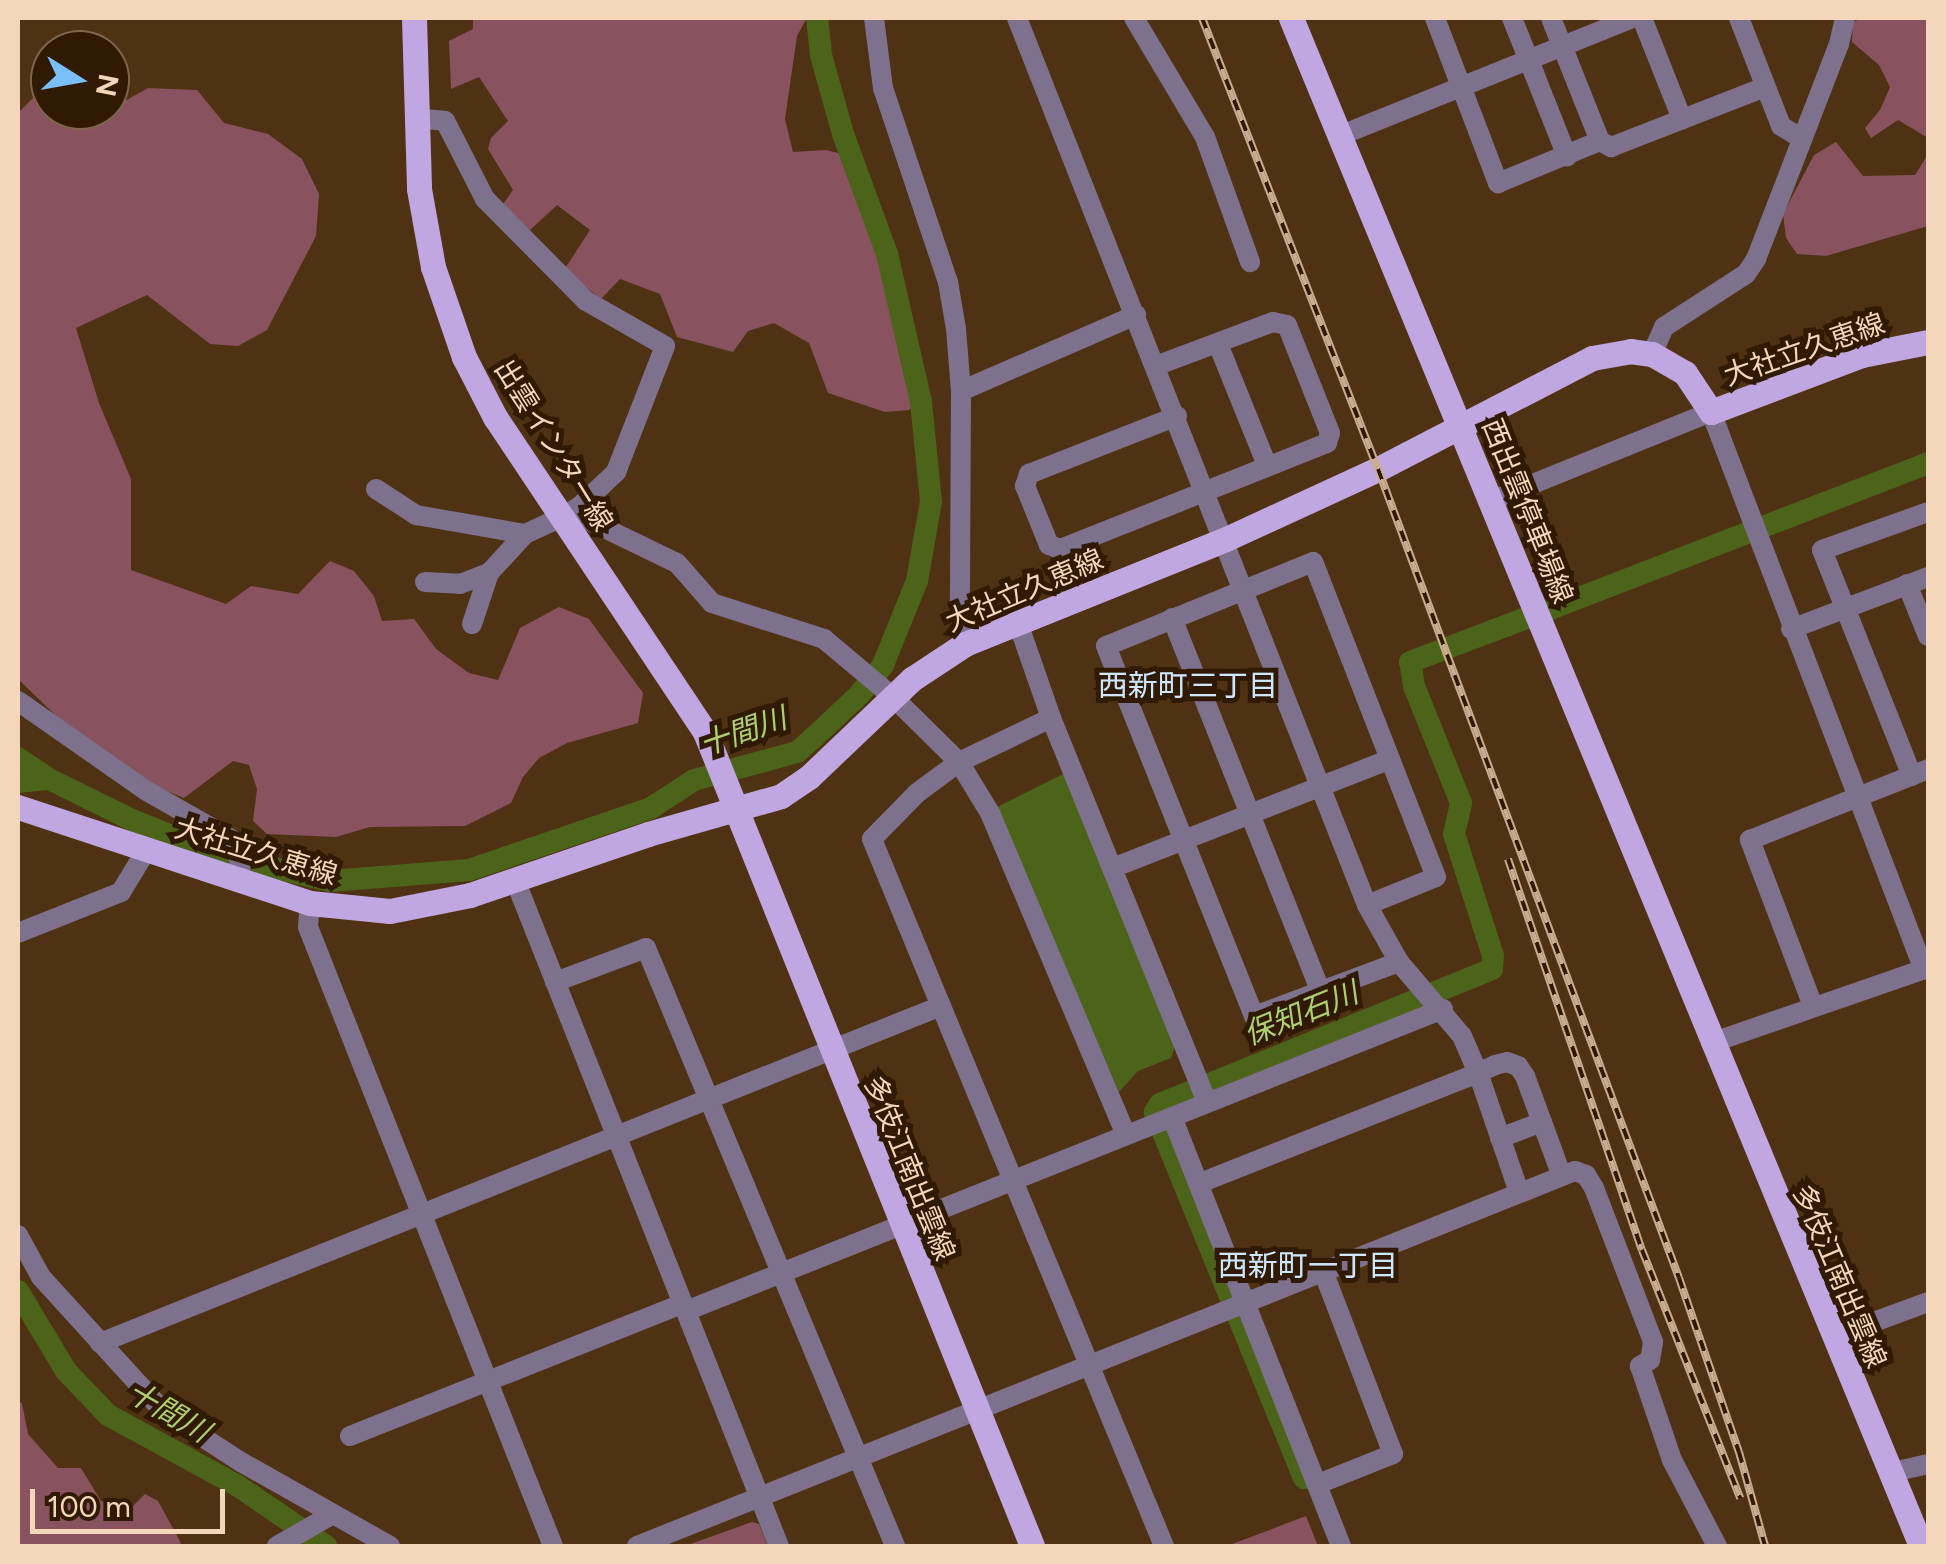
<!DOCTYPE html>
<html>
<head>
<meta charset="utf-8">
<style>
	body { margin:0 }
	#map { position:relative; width:1946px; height:1564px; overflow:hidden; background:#4f3213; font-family:Figtree,"Noto Sans JP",sans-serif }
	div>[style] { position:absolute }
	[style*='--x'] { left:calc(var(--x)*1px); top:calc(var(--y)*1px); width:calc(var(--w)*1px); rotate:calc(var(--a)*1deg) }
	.green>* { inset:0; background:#88525f }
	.water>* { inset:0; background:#4c631a }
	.river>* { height:22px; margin:-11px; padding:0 11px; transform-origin:11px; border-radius:11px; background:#4c631a }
	.minor>* { height:20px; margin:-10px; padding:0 10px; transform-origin:10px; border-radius:10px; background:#7e718e }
	.major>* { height:25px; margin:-12.5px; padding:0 12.5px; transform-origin:12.5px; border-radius:12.5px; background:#c1a7e1 }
	.rail>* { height:8px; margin-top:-4px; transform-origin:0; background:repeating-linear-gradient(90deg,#301a03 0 11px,#caad90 0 22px); box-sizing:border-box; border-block:2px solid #caad90 }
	span { translate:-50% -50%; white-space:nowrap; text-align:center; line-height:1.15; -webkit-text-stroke:10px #301a03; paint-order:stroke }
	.street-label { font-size:28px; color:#f4d6ba }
	.neighbourhood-label { font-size:30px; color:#cee7fd }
	.water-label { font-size:30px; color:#aed06e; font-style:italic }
	.frame { position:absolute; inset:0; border:20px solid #f4d6ba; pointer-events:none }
	.north { position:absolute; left:30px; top:30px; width:100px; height:100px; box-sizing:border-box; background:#301a03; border:2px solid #7e654c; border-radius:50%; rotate:101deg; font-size:28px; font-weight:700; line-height:40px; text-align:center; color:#f4d6ba }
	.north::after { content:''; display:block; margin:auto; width:35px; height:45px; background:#7abff8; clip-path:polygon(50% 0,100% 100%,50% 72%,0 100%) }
	.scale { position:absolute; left:30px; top:1489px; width:195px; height:45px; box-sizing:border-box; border:5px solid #f4d6ba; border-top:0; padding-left:12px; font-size:30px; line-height:35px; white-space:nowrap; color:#f4d6ba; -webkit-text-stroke:8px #301a03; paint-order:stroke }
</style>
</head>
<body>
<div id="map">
	<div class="green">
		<i style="clip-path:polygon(473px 18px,807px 18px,797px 36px,785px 119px,793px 152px,826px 150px,862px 159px,898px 258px,926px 391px,909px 410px,885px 412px,828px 393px,809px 343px,774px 323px,748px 331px,733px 352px,677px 337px,660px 294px,620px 279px,601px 299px,564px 270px,590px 230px,557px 205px,529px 231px,501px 207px,513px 190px,488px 149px,491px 138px,508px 121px,479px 77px,451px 89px,449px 41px,473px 29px)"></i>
		<i style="clip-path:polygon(1862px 18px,1928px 18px,1928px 138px,1898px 120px,1871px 138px,1865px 128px,1880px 110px,1890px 87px,1879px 65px,1852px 42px,1853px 22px)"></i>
		<i style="clip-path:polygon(148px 88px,197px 90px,224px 123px,268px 134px,302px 159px,319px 194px,316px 236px,267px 330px,238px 346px,210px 344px,147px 295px,76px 328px,99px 403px,131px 479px,131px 570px,226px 604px,251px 586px,298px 594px,330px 561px,354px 571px,374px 596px,382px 621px,414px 619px,436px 649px,469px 673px,498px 680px,520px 628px,559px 607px,589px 619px,643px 693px,638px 723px,567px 743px,539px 758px,523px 777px,511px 803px,465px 826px,370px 827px,336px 837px,267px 834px,253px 821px,257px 789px,249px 765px,233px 761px,184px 798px,162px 789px,79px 738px,18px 679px,18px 113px,42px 89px,50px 89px,50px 110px,110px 110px,110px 98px,121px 103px)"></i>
		<i style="clip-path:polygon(1836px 142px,1863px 176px,1915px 175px,1928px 154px,1928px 226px,1826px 256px,1797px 254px,1786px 238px,1783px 214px,1814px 155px)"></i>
		<i style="clip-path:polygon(18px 1402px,22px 1403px,28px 1434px,58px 1468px,81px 1468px,101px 1501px,131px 1508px,145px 1494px,158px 1501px,181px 1543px,178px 1546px,18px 1546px)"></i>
		<i style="clip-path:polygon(1306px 1516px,1318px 1546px,1227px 1546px)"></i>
		<i style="clip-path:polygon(752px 1522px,759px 1524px,768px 1546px,685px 1546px)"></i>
	</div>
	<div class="water">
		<i style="clip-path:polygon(1067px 772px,1176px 1044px,1171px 1058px,1138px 1071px,1119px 1092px,995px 808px)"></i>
	</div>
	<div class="river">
		<i style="--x:1545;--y:611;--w:411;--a:-21.1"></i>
		<i style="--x:18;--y:758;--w:37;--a:34"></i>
		<i style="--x:49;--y:779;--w:93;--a:26.3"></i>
		<i style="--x:132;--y:820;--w:100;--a:21.7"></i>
		<i style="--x:225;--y:857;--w:109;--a:12.8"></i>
		<i style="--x:331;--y:881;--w:138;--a:-4.6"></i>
		<i style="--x:469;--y:870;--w:192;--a:-18.8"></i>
		<i style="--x:651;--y:808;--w:51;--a:-33.1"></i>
		<i style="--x:694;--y:780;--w:107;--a:-15.2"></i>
		<i style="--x:797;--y:752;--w:21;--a:-41"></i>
		<i style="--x:813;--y:738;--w:63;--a:-43.1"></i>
		<i style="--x:859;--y:695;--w:38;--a:-51"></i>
		<i style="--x:883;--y:665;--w:91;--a:-68"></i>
		<i style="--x:917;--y:581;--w:80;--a:-80"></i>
		<i style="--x:931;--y:502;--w:100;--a:-95.7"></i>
		<i style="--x:921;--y:402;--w:152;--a:-102.9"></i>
		<i style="--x:887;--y:254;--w:128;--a:-110.1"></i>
		<i style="--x:843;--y:134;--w:82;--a:-105.6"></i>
		<i style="--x:821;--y:55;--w:37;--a:-96"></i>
		<i style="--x:18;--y:782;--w:31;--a:-6"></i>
		<i style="--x:18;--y:1291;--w:93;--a:59"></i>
		<i style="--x:66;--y:1371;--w:61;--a:46.3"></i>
		<i style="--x:108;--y:1415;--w:148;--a:28.6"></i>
		<i style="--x:238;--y:1486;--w:107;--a:34.3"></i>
		<i style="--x:1304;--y:1478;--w:395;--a:-112.2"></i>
		<i style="--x:1155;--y:1112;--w:9;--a:-58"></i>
		<i style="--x:1160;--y:1104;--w:358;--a:-22.1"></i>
		<i style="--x:1492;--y:969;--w:13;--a:-86"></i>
		<i style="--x:1493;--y:956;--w:128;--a:-107.7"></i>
		<i style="--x:1454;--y:834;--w:32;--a:-77"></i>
		<i style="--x:1461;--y:803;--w:126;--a:-111.9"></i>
		<i style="--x:1414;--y:686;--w:24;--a:-99"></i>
		<i style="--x:1410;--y:662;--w:127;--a:-20.7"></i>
	</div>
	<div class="minor">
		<i style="--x:874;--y:18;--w:71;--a:82.7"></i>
		<i style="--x:883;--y:88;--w:205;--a:71.5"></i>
		<i style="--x:948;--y:282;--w:48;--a:80.3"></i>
		<i style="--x:956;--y:329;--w:62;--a:85.4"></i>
		<i style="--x:961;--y:391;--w:224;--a:90.3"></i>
		<i style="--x:960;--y:615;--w:29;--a:80"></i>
		<i style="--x:1017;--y:18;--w:954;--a:68.47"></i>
		<i style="--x:1367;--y:905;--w:65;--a:60.7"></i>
		<i style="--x:1399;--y:962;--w:97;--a:49.6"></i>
		<i style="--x:1462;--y:1036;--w:40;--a:66.6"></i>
		<i style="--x:1478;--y:1073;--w:299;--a:158.4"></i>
		<i style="--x:1134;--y:18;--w:139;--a:59.2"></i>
		<i style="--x:1205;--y:137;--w:133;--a:70.2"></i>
		<i style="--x:1435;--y:18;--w:177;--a:69.1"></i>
		<i style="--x:1498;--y:183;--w:110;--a:-22.4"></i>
		<i style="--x:1600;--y:141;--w:13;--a:29"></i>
		<i style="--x:1611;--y:147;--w:165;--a:-21.3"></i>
		<i style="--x:1512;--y:18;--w:149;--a:68.3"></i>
		<i style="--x:1551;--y:18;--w:132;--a:68.3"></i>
		<i style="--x:1642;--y:18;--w:109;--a:68.4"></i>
		<i style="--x:1739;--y:18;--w:116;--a:68.7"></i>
		<i style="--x:1781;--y:126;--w:23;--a:31"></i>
		<i style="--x:1339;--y:136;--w:317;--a:-21.9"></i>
		<i style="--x:1218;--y:344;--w:131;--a:68"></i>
		<i style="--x:1652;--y:354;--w:30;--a:-66"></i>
		<i style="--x:1664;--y:327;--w:98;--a:-32.9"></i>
		<i style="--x:1746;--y:274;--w:18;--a:-56"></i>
		<i style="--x:1756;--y:259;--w:230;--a:-68.9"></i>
		<i style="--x:1839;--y:44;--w:27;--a:-77"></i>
		<i style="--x:1158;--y:365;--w:123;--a:-20.5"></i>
		<i style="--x:1273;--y:322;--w:14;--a:12"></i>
		<i style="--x:1287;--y:325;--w:116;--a:68.3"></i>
		<i style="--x:1330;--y:433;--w:10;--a:107"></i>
		<i style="--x:1327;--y:443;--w:287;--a:158.3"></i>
		<i style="--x:1060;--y:549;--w:12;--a:-160"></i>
		<i style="--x:1049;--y:545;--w:64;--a:-112.1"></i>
		<i style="--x:1025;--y:486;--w:13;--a:-72"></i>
		<i style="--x:1029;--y:474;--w:159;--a:-21.4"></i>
		<i style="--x:961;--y:391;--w:191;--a:-23.5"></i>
		<i style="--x:376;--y:489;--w:48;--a:33"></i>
		<i style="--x:416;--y:515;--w:111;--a:9.9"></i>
		<i style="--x:525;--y:534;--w:41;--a:-24.7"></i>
		<i style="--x:562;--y:517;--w:21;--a:-31"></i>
		<i style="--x:580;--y:506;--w:50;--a:-43.4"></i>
		<i style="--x:616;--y:472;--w:135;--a:-68.7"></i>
		<i style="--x:665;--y:346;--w:91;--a:-150.3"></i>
		<i style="--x:586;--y:301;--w:144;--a:-134.7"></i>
		<i style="--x:485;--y:199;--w:88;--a:-117.1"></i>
		<i style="--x:445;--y:121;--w:28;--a:-174"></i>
		<i style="--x:1493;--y:500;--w:235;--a:-22"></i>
		<i style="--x:1711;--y:412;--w:597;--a:69.11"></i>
		<i style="--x:580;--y:506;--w:20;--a:53"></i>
		<i style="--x:592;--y:522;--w:94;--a:25.8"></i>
		<i style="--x:677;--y:563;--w:53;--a:48.8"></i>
		<i style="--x:712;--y:603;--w:118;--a:17.8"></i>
		<i style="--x:824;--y:639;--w:90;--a:40"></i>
		<i style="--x:893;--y:697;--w:93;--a:44.6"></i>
		<i style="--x:959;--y:762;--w:60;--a:58.7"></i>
		<i style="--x:990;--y:813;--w:347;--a:67.1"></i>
		<i style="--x:425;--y:582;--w:35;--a:3"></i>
		<i style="--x:460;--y:584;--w:31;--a:-21"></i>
		<i style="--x:1907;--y:584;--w:56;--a:68"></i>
		<i style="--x:1172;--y:618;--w:400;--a:68.3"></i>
		<i style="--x:1018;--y:623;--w:101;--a:70.8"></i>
		<i style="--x:1051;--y:718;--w:414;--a:67.9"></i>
		<i style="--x:472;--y:624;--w:54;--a:-71.6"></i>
		<i style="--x:489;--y:573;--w:53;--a:-47.3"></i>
		<i style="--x:1791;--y:629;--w:147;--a:-20.8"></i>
		<i style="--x:18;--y:701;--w:155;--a:35"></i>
		<i style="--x:145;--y:790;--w:99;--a:29.7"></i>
		<i style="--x:231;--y:839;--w:10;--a:45"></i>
		<i style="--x:238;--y:846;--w:33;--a:85"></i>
		<i style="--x:1051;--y:718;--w:102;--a:154.4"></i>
		<i style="--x:959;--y:762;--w:52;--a:143.6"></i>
		<i style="--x:917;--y:793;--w:64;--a:134.4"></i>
		<i style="--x:872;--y:839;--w:765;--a:67.56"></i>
		<i style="--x:1912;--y:776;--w:243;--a:-111.7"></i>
		<i style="--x:1822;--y:550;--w:113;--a:-19.7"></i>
		<i style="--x:1115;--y:867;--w:295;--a:-21.4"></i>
		<i style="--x:515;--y:880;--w:716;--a:68.38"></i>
		<i style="--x:310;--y:903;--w:24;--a:95"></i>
		<i style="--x:308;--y:927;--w:666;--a:68.41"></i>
		<i style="--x:1367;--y:905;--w:74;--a:-22.1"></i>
		<i style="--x:1436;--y:877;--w:338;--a:-111.3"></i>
		<i style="--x:1313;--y:562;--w:223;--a:157.9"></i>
		<i style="--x:1106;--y:646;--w:399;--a:68.2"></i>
		<i style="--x:1254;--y:1016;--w:155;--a:-20.4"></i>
		<i style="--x:18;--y:933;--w:111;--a:-21.7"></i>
		<i style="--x:121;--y:892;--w:50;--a:-58.8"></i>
		<i style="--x:555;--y:982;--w:97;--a:-20.5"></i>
		<i style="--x:646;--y:948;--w:648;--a:67.39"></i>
		<i style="--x:1813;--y:1006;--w:178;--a:-110.8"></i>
		<i style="--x:1750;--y:840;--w:192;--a:-21.7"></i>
		<i style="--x:1711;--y:1043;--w:230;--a:-19.1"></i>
		<i style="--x:1172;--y:1117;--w:461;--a:68.5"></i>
		<i style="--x:1500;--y:1138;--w:45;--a:-20.9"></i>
		<i style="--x:1519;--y:1192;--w:126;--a:-109"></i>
		<i style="--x:1478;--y:1073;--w:19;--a:-25"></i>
		<i style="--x:1495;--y:1065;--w:12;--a:-14"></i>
		<i style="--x:1507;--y:1062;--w:12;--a:20"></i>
		<i style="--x:1518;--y:1066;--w:12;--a:55"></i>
		<i style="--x:1525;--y:1076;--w:104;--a:69.8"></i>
		<i style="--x:18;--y:1235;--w:48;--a:61.3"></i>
		<i style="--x:41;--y:1277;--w:183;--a:47.7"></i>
		<i style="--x:164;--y:1412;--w:92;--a:33"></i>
		<i style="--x:241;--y:1462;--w:171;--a:29.4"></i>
		<i style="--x:686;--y:1311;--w:815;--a:-21.75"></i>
		<i style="--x:1833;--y:1337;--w:101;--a:-20.2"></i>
		<i style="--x:100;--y:1343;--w:906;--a:-21.84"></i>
		<i style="--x:350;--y:1436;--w:357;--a:-21.7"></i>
		<i style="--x:1889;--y:1473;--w:40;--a:-13"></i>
		<i style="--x:1318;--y:1484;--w:81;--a:-21.8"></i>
		<i style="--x:1393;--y:1454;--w:196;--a:-110.9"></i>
		<i style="--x:277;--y:1546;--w:64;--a:-29.7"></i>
		<i style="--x:637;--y:1546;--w:1010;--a:-21.79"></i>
		<i style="--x:1575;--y:1171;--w:12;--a:20"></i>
		<i style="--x:1586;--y:1175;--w:15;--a:58"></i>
		<i style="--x:1594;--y:1188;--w:165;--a:69"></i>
		<i style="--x:1653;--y:1342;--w:18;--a:99"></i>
		<i style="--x:1650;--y:1360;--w:12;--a:149"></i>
		<i style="--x:1640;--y:1366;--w:99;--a:71.2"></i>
		<i style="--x:1672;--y:1460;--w:97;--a:62.4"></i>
	</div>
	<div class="major">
		<i style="--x:414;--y:18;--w:171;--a:88.3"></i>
		<i style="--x:419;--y:189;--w:79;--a:79.8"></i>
		<i style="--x:433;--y:267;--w:95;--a:71"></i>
		<i style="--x:464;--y:357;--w:68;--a:62.7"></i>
		<i style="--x:495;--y:417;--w:379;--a:56.3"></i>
		<i style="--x:705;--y:732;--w:877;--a:68.11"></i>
		<i style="--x:1291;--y:18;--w:1653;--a:67.59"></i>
		<i style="--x:18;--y:807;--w:307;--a:18.2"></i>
		<i style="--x:310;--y:903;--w:80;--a:5.7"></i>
		<i style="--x:390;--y:911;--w:82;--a:-11.3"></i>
		<i style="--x:470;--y:895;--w:188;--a:-18.9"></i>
		<i style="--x:648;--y:834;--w:138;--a:-15.9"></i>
		<i style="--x:781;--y:796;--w:34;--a:-34"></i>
		<i style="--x:809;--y:777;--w:142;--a:-43.6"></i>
		<i style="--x:912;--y:679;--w:64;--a:-33.4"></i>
		<i style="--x:965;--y:644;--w:281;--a:-21.9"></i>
		<i style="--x:1226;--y:539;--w:167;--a:-24.7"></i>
		<i style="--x:1378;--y:469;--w:241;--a:-27.4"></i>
		<i style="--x:1592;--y:358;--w:39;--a:-10"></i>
		<i style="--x:1630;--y:351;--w:22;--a:8"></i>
		<i style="--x:1652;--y:354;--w:38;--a:30"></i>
		<i style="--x:1685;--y:373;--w:47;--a:56.3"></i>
		<i style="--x:1711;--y:412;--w:161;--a:-20.7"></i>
		<i style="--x:1862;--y:355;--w:67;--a:-11.1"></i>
	</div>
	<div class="rail">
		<i style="--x:1202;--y:18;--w:484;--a:68.7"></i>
		<i style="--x:1378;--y:469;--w:863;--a:69.59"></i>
		<i style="--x:1679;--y:1278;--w:184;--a:71"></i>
		<i style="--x:1739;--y:1452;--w:98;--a:74.5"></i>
		<i style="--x:1508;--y:859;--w:413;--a:71.1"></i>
		<i style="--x:1642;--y:1250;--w:267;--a:68.4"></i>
	</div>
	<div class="street-label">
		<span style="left:1804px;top:349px;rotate:-19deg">大社立久恵線</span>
		<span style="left:554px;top:445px;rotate:58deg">出雲インター線</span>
		<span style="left:1528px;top:511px;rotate:68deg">西出雲停車場線</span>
		<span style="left:1024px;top:590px;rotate:-23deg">大社立久恵線</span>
		<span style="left:256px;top:851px;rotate:17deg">大社立久恵線</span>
		<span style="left:910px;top:1168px;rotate:68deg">多伎江南出雲線</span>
		<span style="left:1840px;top:1276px;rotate:67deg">多伎江南出雲線</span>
	</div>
	<div class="neighbourhood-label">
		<span style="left:1188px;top:686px">西新町三丁目</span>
		<span style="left:1308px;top:1266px">西新町一丁目</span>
	</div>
	<div class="water-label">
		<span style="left:743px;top:732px;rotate:-19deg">十間川</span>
		<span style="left:1301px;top:1014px;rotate:-22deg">保知石川</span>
		<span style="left:168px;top:1412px;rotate:30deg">十間川</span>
	</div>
	<div class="frame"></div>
	<div class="north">N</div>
	<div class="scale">100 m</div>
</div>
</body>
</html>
